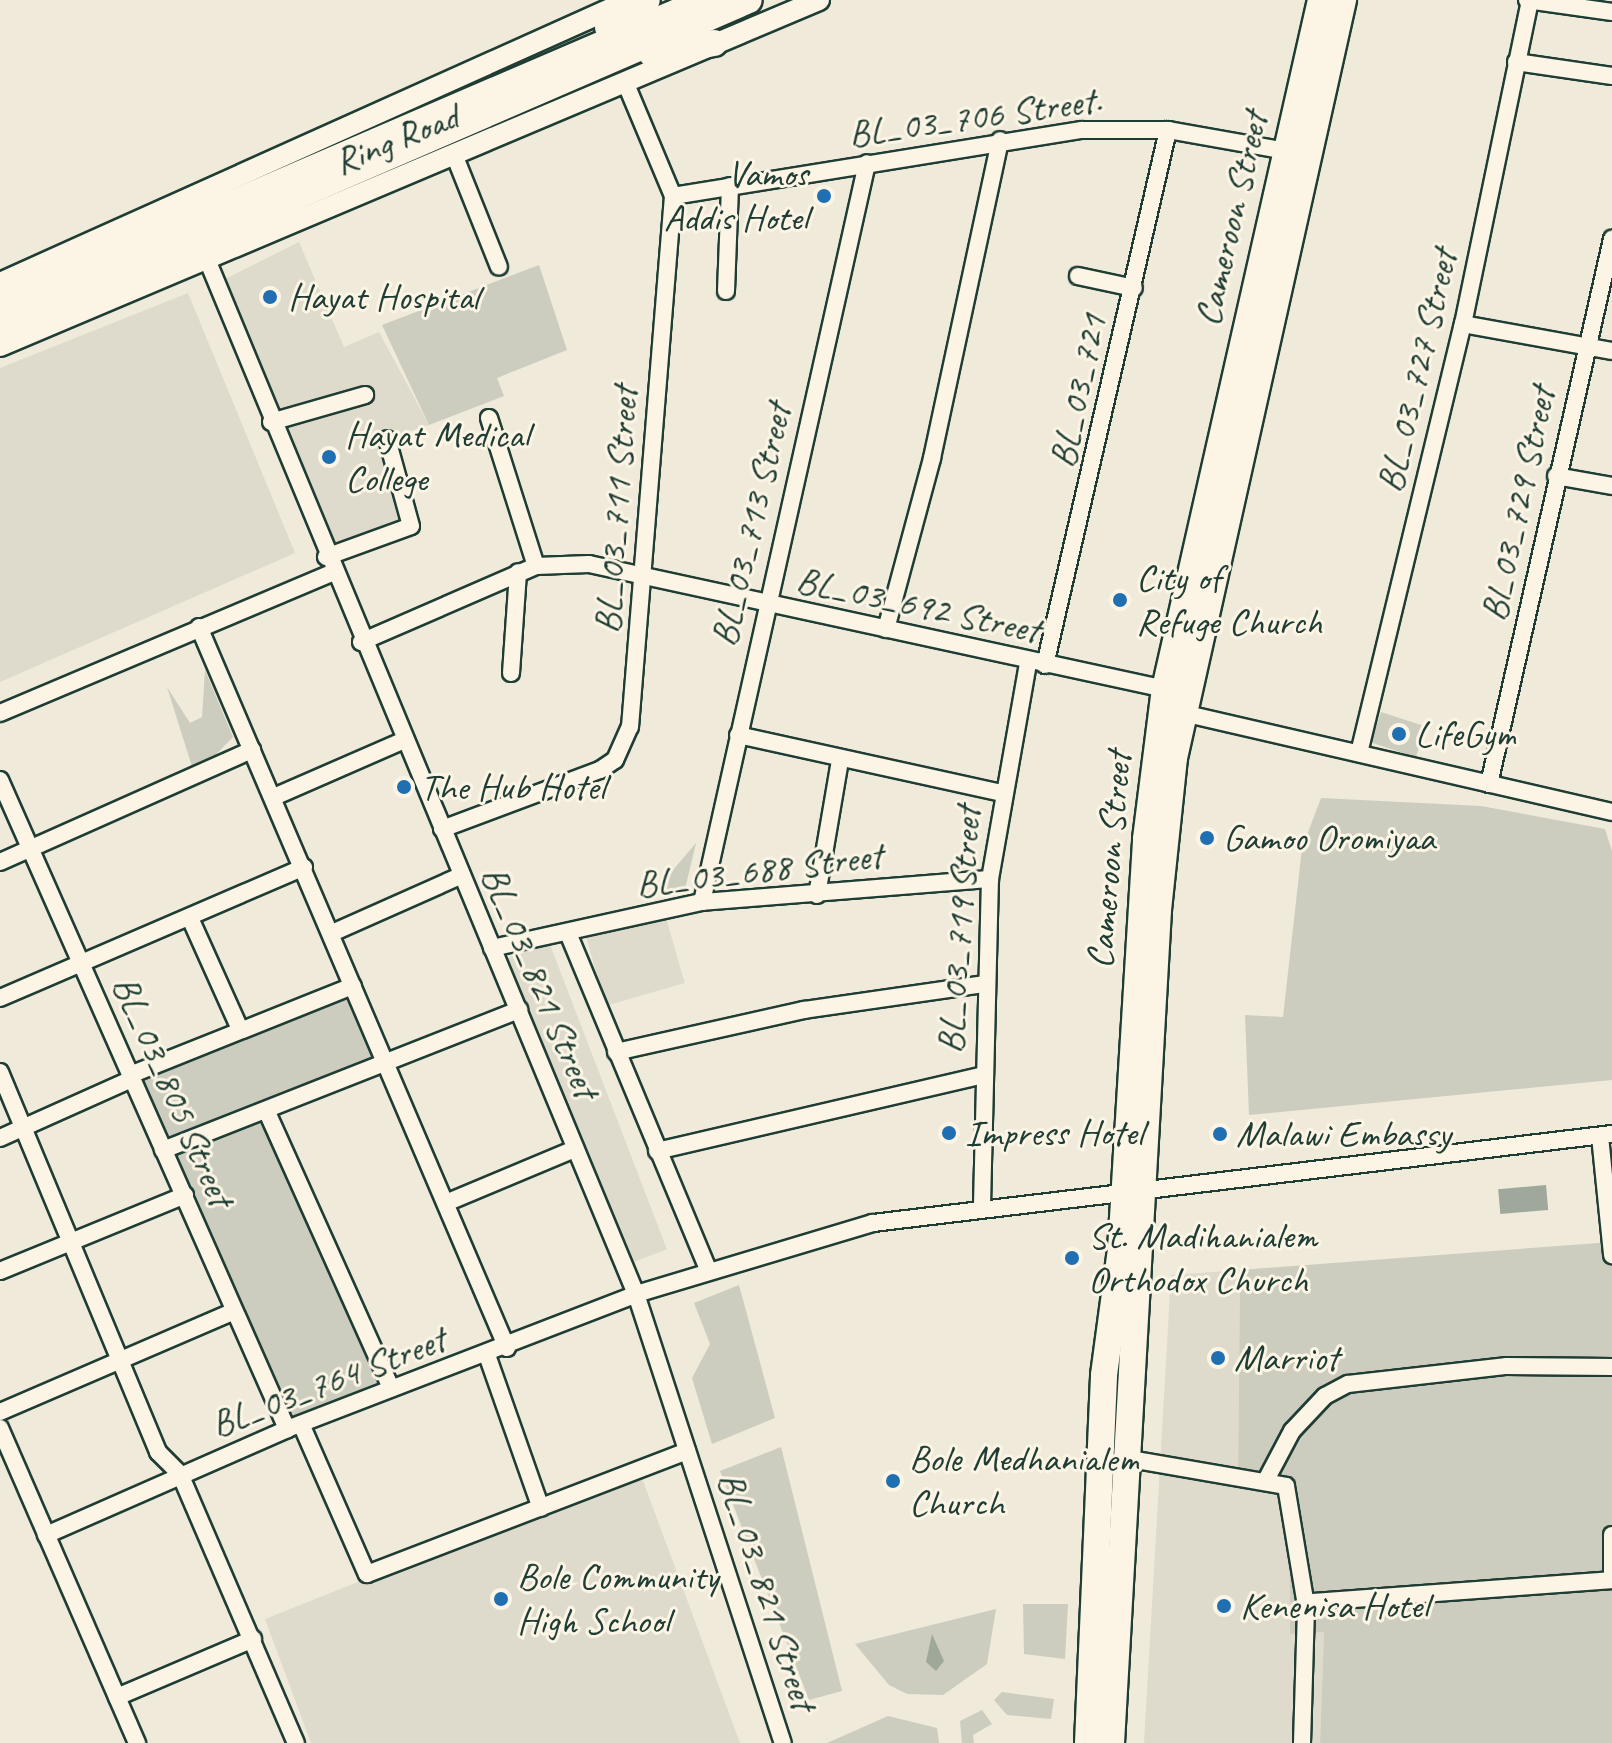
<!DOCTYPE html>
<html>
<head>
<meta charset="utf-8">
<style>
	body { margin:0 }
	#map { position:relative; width:1612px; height:1743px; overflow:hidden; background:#efeada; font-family:Caveat,sans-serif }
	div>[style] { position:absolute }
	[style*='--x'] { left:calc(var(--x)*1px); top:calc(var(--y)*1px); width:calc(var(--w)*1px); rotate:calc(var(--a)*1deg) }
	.built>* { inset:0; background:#dedbcc; transform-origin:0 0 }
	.green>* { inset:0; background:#cccdbf; transform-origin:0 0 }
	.water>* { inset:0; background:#9fa89a; transform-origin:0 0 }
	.roads { filter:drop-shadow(2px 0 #1f3d34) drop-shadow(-2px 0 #1f3d34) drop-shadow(0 2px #1f3d34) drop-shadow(0 -2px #1f3d34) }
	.minor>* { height:16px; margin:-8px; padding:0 8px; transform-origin:8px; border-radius:8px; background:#fcf5e5 }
	.tertiary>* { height:20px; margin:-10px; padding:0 10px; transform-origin:10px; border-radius:10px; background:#fcf5e5 }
	.primary>* { height:26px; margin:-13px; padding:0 13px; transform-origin:13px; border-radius:13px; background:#fcf5e5 }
	.trunk>* { height:26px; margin:-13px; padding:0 13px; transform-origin:13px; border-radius:13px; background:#fcf5e5 }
	.dots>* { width:22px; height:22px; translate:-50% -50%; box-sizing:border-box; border:4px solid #fcf5e5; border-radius:50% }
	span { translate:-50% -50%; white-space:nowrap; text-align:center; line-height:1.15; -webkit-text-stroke:6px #fcf5e5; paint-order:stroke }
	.street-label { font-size:38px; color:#1f3d34 }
	.poi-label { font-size:38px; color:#1f3d34 }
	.right { translate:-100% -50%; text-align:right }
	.left { translate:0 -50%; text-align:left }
</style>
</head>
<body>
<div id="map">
	<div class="built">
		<i style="clip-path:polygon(299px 242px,344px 347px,379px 332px,429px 425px,387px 439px,411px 526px,332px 549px,225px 291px,225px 279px)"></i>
		<i style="clip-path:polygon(188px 293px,295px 553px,0 682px,0 368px)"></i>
		<i style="left:664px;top:911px;width:75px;height:82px;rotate:74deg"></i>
		<i style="left:549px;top:942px;width:329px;height:47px;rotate:69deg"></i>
		<i style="clip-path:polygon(1240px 1270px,1238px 1473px,1289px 1477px,1290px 1633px,1324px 1631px,1320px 1743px,1144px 1743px,1171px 1275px)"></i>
		<i style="clip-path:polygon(639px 1470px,740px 1743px,311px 1743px,265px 1619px)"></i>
	</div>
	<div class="green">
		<i style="clip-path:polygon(539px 265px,567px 350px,497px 378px,504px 396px,429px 425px,382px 325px)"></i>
		<i style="clip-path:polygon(205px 670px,233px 737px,195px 776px,167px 687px,190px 723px,202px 717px)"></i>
		<i style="left:1381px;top:712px;width:47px;height:32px;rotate:18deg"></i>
		<i style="clip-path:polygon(1321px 798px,1481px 806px,1605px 829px,1612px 851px,1612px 1080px,1249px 1115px,1245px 1015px,1283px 1017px,1302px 848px)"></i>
		<i style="clip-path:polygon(696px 843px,685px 889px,650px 897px)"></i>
		<i style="clip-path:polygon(351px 981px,389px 1058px,264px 1108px,388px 1386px,284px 1426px,128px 1076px)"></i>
		<i style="clip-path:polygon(1612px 1242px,1612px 1743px,1320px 1743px,1324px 1632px,1290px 1634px,1289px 1477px,1238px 1473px,1240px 1270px)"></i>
		<i style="clip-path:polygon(739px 1285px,775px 1418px,712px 1444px,692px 1378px,710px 1344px,694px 1303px)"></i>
		<i style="clip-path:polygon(781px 1447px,842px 1691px,809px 1700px,720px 1471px)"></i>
		<i style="clip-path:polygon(1023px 1604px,1068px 1604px,1065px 1659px,1024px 1654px)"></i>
		<i style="clip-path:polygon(996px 1609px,987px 1664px,943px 1695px,907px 1694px,889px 1685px,855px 1644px)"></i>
		<i style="clip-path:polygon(1002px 1692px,1054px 1699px,1051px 1719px,1007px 1715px,994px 1700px)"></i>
		<i style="clip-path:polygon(982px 1710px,992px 1724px,973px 1735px,974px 1743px,962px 1743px,960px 1721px)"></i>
		<i style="clip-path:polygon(888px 1716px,937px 1728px,939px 1743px,827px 1743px)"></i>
	</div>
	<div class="water">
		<i style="left:1546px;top:1185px;width:25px;height:48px;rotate:85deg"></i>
		<i style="clip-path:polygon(932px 1634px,944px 1661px,936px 1671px,926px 1662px)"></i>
	</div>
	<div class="roads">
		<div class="minor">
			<i style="--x:1527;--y:0;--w:86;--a:8"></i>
			<i style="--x:1516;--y:62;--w:97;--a:8.3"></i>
			<i style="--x:455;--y:157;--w:118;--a:68.2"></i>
			<i style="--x:673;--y:196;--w:414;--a:-9.2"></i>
			<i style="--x:1082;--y:130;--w:86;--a:0"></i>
			<i style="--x:1168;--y:130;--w:121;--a:10"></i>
			<i style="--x:206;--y:257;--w:1123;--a:67.48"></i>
			<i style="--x:636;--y:1294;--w:472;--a:71.9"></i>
			<i style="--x:1078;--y:276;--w:57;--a:12.1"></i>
			<i style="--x:726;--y:291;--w:105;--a:-87.8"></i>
			<i style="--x:1463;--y:324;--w:151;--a:10.3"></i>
			<i style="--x:489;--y:418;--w:155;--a:72.4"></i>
			<i style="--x:271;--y:422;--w:98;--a:-16"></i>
			<i style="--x:1556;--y:476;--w:57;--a:10.1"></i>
			<i style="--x:326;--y:557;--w:90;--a:-20"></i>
			<i style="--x:411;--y:526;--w:90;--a:-105.4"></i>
			<i style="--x:199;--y:627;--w:784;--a:66.87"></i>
			<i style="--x:886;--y:629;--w:177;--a:-74.9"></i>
			<i style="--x:932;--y:458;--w:325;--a:-77.9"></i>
			<i style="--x:361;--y:642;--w:191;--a:-23.5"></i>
			<i style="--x:536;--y:566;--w:53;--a:-2.2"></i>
			<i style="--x:589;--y:564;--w:589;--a:12.24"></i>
			<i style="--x:1045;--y:665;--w:549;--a:-77.05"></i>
			<i style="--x:511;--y:673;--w:101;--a:-86"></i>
			<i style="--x:0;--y:713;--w:360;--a:-22.9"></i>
			<i style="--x:1183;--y:713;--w:440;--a:13"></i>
			<i style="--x:738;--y:735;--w:269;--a:12.4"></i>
			<i style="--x:1359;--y:753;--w:441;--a:-76.4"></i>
			<i style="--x:1463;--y:324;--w:331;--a:-78.3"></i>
			<i style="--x:0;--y:780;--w:710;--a:66.14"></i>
			<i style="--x:1489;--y:784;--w:559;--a:-77.28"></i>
			<i style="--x:274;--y:797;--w:140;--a:-23.6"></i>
			<i style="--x:442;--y:829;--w:169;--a:-20.5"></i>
			<i style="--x:600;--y:770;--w:18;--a:-34"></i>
			<i style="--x:615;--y:760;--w:36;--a:-66"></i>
			<i style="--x:630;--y:727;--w:533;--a:-85.37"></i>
			<i style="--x:673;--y:196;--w:121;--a:-112.8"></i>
			<i style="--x:0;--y:862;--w:276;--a:-24"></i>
			<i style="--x:817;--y:895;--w:137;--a:-80.3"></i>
			<i style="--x:702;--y:902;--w:757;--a:-77.41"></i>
			<i style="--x:190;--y:918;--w:122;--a:65.8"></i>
			<i style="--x:332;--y:933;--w:142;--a:-24"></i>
			<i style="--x:568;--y:933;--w:366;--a:67.4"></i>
			<i style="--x:492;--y:948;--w:215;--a:-12.4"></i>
			<i style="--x:702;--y:902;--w:289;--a:-4.6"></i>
			<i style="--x:0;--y:998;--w:331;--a:-23.3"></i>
			<i style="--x:616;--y:1052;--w:193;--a:-12.6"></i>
			<i style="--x:804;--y:1010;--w:182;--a:-8.2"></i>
			<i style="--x:0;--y:1072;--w:412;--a:67.4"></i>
			<i style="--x:158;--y:1452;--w:31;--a:45"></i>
			<i style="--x:180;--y:1474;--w:293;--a:66.7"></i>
			<i style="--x:130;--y:1075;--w:240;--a:-21.8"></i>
			<i style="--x:267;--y:1112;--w:303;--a:65.8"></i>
			<i style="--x:1600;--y:1136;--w:120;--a:84.2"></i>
			<i style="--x:0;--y:1138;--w:145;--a:-24.1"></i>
			<i style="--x:163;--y:1150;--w:383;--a:-21.5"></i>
			<i style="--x:657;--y:1151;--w:332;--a:-13.1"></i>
			<i style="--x:448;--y:1202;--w:138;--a:-22.7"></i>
			<i style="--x:982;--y:1205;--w:326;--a:-88.6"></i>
			<i style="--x:990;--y:879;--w:219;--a:-80"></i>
			<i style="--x:0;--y:1271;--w:200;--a:-22.3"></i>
			<i style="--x:487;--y:1355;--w:162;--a:70.6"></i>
			<i style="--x:0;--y:1412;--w:255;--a:-23.3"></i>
			<i style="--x:301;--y:1424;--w:164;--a:66.3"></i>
			<i style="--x:367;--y:1574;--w:343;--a:-21"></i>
			<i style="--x:0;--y:1428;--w:344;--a:66.5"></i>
			<i style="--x:1130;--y:1459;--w:158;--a:9.8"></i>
			<i style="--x:1286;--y:1486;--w:122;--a:80.5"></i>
			<i style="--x:1265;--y:1482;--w:58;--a:-62.1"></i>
			<i style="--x:1292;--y:1431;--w:48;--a:-46.7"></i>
			<i style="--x:1325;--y:1396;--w:26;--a:-28"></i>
			<i style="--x:1348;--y:1384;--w:160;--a:-6.5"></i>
			<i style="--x:1507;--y:1366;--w:105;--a:0.5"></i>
			<i style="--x:46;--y:1535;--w:263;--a:-23.7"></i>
			<i style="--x:287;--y:1429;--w:374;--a:-21.1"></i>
			<i style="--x:636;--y:1294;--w:247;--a:-16.7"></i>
			<i style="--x:873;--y:1223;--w:744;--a:-6.87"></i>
			<i style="--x:1612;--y:1535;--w:38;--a:90"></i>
			<i style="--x:117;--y:1697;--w:148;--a:-23.1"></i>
			<i style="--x:1302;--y:1743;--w:137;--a:-88.3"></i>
			<i style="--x:1306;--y:1606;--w:9;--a:-27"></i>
			<i style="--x:1314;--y:1602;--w:299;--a:-4.2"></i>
		</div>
		<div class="tertiary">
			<i style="--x:0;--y:283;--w:691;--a:-24.19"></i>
			<i style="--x:0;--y:346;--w:889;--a:-22.9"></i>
		</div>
		<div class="primary">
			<i style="--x:1088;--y:1743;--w:368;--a:-87.5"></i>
			<i style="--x:1104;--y:1375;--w:126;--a:-82.3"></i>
			<i style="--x:1121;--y:1250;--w:412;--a:-86.5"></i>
			<i style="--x:1146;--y:839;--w:151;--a:-82.8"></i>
			<i style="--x:1165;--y:689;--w:706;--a:-77.24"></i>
			<i style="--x:1111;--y:1743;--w:834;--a:-86.77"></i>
			<i style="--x:1158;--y:910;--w:153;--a:-84"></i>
			<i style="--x:1174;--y:758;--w:777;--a:-77.43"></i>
		</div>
		<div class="trunk">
			<i style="--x:608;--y:27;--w:47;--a:-34.7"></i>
			<i style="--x:652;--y:54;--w:63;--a:-10.1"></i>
			<i style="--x:0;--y:303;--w:767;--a:-23.26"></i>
			<i style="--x:0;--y:325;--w:816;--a:-23.46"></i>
		</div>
	</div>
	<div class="dots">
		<i style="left:824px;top:196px;background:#1f6fb2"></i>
		<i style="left:270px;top:297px;background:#1f6fb2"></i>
		<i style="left:329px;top:457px;background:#1f6fb2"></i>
		<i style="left:1120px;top:600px;background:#1f6fb2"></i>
		<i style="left:1399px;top:734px;background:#1f6fb2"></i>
		<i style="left:404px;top:787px;background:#1f6fb2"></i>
		<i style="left:1207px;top:838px;background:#1f6fb2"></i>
		<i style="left:949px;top:1133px;background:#1f6fb2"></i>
		<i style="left:1220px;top:1134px;background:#1f6fb2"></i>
		<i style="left:1072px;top:1258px;background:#1f6fb2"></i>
		<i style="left:1218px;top:1358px;background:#1f6fb2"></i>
		<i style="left:893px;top:1481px;background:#1f6fb2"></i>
		<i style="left:501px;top:1599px;background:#1f6fb2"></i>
		<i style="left:1224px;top:1606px;background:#1f6fb2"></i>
	</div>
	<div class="street-label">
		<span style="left:975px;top:117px;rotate:-8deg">BL_03_706 Street.</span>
		<span style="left:396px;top:139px;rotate:-22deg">Ring Road</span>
		<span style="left:1231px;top:219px;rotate:-77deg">Cameroon Street</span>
		<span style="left:1417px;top:371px;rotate:-77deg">BL_03_727 Street</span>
		<span style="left:1078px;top:391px;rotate:-78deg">BL_03_721</span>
		<span style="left:1518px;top:504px;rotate:-78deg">Bl_03_729 Street</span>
		<span style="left:616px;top:510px;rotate:-86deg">BL_03_711 Street</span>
		<span style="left:751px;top:525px;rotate:-77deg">BL_03_713 Street</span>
		<span style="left:918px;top:605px;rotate:12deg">BL_03_692 Street</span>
		<span style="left:1109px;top:860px;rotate:-85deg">Cameroon Street</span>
		<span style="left:759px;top:870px;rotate:-7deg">BL_03_688 Street</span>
		<span style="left:959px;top:930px;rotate:-86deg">BL_03_719 Street</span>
		<span style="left:540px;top:982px;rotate:67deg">BL_03_821 Street</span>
		<span style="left:173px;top:1091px;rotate:66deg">BL_03_805 Street</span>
		<span style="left:328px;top:1382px;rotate:-21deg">BL_03_764 Street</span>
		<span style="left:767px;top:1591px;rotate:72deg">BL_03_821 Street</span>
	</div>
	<div class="poi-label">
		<span class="right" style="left:808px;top:196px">Vamos<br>Addis Hotel</span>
		<span class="left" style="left:288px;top:297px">Hayat Hospital</span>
		<span class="left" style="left:345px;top:457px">Hayat Medical<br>College</span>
		<span class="left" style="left:1136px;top:600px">City of<br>Refuge Church</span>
		<span class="left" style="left:1415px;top:734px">LifeGym</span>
		<span class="left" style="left:420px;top:787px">The Hub Hotel</span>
		<span class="left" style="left:1223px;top:838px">Gamoo Oromiyaa</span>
		<span class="left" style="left:965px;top:1133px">Impress Hotel</span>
		<span class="left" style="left:1236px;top:1134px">Malawi Embassy</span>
		<span class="left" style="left:1088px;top:1258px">St. Madihanialem<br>Orthodox Church</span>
		<span class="left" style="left:1234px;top:1358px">Marriot</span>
		<span class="left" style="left:909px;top:1481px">Bole Medhanialem<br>Church</span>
		<span class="left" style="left:517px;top:1599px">Bole Community<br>High School</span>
		<span class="left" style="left:1240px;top:1606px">Kenenisa Hotel</span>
	</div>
</div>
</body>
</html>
